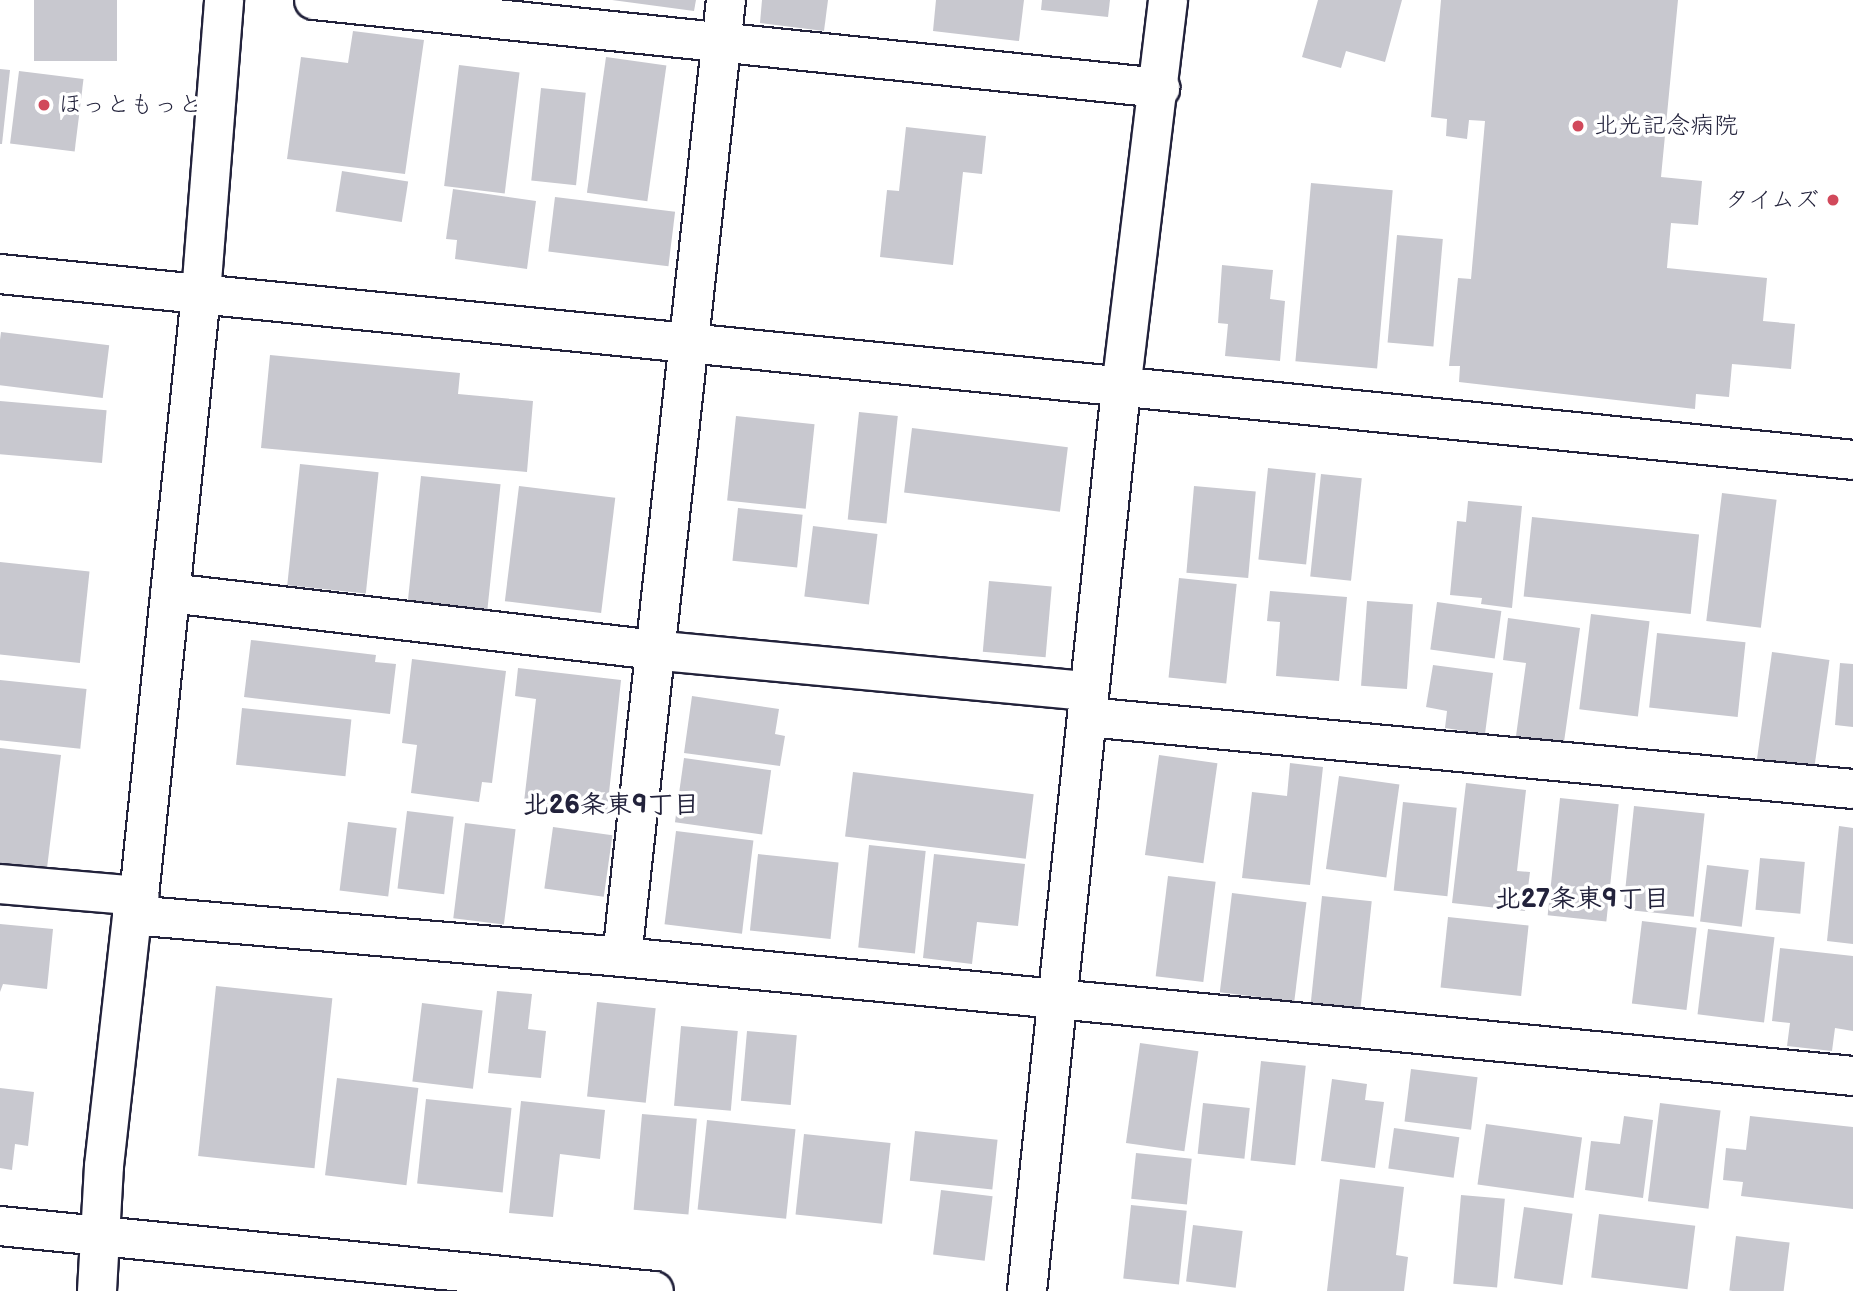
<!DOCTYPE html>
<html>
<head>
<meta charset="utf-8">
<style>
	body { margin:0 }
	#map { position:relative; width:1853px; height:1291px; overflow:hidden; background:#fff; font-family:"Balsamiq Sans","Klee One",sans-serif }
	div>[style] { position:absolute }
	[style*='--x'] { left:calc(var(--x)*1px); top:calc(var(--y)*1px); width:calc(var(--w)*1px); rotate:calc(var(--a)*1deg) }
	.building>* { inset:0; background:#c8c8cf; transform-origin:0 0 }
	.roads { filter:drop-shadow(2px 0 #22223b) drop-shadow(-2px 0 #22223b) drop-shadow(0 2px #22223b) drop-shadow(0 -2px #22223b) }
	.minor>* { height:38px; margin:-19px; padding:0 19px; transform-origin:19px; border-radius:19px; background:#fff }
	.dots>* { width:19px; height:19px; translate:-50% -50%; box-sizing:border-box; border:4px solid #fff; border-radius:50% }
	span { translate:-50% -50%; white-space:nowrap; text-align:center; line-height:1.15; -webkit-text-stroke:7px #fff; paint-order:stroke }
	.poi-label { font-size:24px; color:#22223b }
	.left { translate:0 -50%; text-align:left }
	.right { translate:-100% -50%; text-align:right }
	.neighbourhood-label { font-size:26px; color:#22223b; font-weight:700 }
</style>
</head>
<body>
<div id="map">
	<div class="building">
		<i style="left:34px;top:0;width:83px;height:61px"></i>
		<i style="clip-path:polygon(612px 0,696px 0,694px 11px)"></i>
		<i style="clip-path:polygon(762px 0,828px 0,824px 31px,760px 23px)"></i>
		<i style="clip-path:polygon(936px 0,1024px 0,1019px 41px,933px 31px)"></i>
		<i style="clip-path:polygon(1042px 0,1110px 0,1108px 17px,1041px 10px)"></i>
		<i style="clip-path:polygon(1318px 0,1402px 0,1385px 62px,1346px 51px,1341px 68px,1302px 57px)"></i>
		<i style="clip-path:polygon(1441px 0,1678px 0,1661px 177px,1702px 181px,1698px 225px,1671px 223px,1667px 268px,1767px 278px,1763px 321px,1795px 324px,1791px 369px,1732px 364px,1729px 397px,1696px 394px,1695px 409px,1459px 382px,1460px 366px,1449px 366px,1458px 278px,1471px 279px,1485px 121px,1469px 120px,1467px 139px,1446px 136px,1447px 119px,1431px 117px)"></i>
		<i style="clip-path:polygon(353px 31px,424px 40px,405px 174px,287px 159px,301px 57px,348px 63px)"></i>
		<i style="left:606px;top:57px;width:61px;height:137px;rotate:8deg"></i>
		<i style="left:459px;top:65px;width:61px;height:122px;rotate:7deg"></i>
		<i style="clip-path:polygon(0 69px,10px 70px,2px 144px,0 144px)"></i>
		<i style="left:19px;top:71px;width:65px;height:73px;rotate:7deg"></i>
		<i style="left:541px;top:88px;width:45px;height:93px;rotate:6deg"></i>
		<i style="clip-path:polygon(906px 127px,986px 136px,982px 174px,963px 172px,953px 265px,880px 257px,887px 190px,899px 191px)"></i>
		<i style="left:342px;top:171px;width:67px;height:41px;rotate:9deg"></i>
		<i style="left:1311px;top:183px;width:82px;height:179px;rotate:5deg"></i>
		<i style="clip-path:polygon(453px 189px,536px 201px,527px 269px,455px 259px,457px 240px,446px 239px)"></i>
		<i style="left:555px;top:197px;width:121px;height:55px;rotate:7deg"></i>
		<i style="left:1397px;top:235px;width:46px;height:108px;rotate:5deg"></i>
		<i style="clip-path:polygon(1222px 265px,1273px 270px,1270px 299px,1285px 301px,1280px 361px,1225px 356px,1228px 324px,1218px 323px)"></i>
		<i style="left:1px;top:332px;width:109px;height:53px;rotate:7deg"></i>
		<i style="clip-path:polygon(270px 355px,460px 373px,458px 394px,533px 401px,527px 472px,261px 448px)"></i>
		<i style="left:0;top:401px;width:107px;height:53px;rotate:5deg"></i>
		<i style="left:859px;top:412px;width:39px;height:108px;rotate:6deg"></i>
		<i style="left:736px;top:416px;width:79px;height:85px;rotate:6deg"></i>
		<i style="left:912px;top:428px;width:157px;height:65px;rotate:7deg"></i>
		<i style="left:300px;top:464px;width:79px;height:122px;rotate:6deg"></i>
		<i style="left:1268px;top:468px;width:48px;height:92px;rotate:6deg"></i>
		<i style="left:1321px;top:474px;width:41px;height:103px;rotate:6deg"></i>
		<i style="left:421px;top:476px;width:80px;height:128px;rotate:6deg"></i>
		<i style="left:519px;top:486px;width:97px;height:116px;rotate:7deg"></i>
		<i style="left:1194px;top:486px;width:62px;height:87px;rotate:5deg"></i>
		<i style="left:1722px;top:493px;width:55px;height:129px;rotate:7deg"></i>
		<i style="clip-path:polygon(1468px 501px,1522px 506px,1512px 608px,1481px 604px,1482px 598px,1450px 595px,1457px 521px,1466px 522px)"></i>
		<i style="left:738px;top:508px;width:65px;height:53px;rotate:6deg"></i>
		<i style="left:1532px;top:517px;width:168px;height:80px;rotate:6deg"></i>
		<i style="left:813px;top:526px;width:65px;height:71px;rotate:7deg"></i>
		<i style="left:0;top:562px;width:90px;height:92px;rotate:6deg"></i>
		<i style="left:1179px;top:578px;width:58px;height:100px;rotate:6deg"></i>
		<i style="left:989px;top:581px;width:63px;height:71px;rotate:5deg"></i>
		<i style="clip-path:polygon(1270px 591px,1347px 597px,1339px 681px,1276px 676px,1280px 622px,1267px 621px)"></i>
		<i style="left:1367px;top:601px;width:46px;height:85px;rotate:4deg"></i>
		<i style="left:1437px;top:602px;width:65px;height:48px;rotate:8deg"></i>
		<i style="left:1591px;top:614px;width:59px;height:96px;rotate:7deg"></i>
		<i style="clip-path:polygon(1508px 618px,1580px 628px,1564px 742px,1516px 736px,1526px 663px,1503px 660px)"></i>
		<i style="left:1657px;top:633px;width:89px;height:75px;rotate:6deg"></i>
		<i style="clip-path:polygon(251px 640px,376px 655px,375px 662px,396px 664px,390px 714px,244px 697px)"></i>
		<i style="left:1772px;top:652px;width:58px;height:108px;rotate:8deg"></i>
		<i style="clip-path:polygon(412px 659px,506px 671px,492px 783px,482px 782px,479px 802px,411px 793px,417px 745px,402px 743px)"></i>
		<i style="clip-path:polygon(1840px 663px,1853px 664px,1853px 727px,1835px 725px)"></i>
		<i style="clip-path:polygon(1433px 665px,1493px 673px,1485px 734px,1445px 728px,1447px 711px,1426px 707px)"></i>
		<i style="clip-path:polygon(518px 668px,621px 680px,607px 812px,524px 802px,536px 699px,515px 696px)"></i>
		<i style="left:0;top:680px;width:87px;height:60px;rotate:6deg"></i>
		<i style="clip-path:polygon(692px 696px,779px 709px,775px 734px,785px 736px,780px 766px,684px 753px)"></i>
		<i style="left:242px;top:708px;width:110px;height:57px;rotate:6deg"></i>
		<i style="clip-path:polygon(0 748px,61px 755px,47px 868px,0 863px)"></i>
		<i style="left:1159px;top:755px;width:59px;height:101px;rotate:8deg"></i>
		<i style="left:684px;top:758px;width:88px;height:65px;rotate:8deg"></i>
		<i style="clip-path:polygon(1290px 763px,1323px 767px,1310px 885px,1242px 878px,1252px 792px,1287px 796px)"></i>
		<i style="left:853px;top:772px;width:182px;height:65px;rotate:7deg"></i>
		<i style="left:1339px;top:776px;width:61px;height:94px;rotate:8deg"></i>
		<i style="clip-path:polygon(1466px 783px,1526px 790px,1517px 871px,1530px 872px,1525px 911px,1452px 903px)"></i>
		<i style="left:1560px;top:798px;width:59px;height:118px;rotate:6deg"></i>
		<i style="left:1403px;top:802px;width:54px;height:89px;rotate:6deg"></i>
		<i style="left:1634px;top:806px;width:71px;height:104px;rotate:6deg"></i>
		<i style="left:407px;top:811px;width:47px;height:78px;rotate:7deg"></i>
		<i style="left:348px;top:822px;width:49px;height:69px;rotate:7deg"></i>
		<i style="left:465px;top:823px;width:51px;height:96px;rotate:7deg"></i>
		<i style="clip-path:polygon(1839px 826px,1853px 828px,1853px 944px,1827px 941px)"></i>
		<i style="left:553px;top:827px;width:60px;height:62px;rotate:8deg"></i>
		<i style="left:676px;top:831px;width:78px;height:94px;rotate:7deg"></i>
		<i style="left:869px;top:845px;width:57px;height:103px;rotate:6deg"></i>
		<i style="left:758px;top:854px;width:81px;height:77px;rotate:6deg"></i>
		<i style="clip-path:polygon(934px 854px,1025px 864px,1018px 926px,977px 922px,972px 964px,923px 958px)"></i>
		<i style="left:1760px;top:858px;width:45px;height:52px;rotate:5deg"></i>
		<i style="left:1707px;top:865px;width:42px;height:57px;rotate:7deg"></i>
		<i style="left:1168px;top:876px;width:48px;height:101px;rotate:7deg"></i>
		<i style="left:1232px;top:893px;width:75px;height:100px;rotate:7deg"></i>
		<i style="left:1322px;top:896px;width:50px;height:109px;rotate:6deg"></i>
		<i style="left:1448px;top:917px;width:81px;height:71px;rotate:6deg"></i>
		<i style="left:1642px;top:921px;width:55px;height:83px;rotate:7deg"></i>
		<i style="clip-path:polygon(0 924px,53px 929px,47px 989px,3px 984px,0 992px)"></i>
		<i style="left:1708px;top:929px;width:67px;height:86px;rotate:7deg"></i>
		<i style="clip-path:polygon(1780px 948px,1853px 956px,1853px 1031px,1835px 1028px,1832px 1051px,1787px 1046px,1790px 1023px,1772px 1021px)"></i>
		<i style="left:216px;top:986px;width:117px;height:171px;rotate:6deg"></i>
		<i style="clip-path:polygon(497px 991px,532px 994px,528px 1029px,546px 1031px,541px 1078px,488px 1073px)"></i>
		<i style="left:597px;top:1002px;width:59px;height:95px;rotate:6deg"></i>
		<i style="left:422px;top:1003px;width:61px;height:79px;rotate:7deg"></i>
		<i style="left:681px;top:1026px;width:57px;height:80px;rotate:5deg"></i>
		<i style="left:747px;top:1031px;width:50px;height:70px;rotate:5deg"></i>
		<i style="left:1140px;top:1043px;width:59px;height:101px;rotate:8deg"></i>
		<i style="left:1261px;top:1061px;width:45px;height:100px;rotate:6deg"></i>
		<i style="left:1411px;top:1069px;width:67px;height:53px;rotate:7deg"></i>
		<i style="left:337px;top:1078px;width:82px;height:98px;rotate:7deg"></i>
		<i style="clip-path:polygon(1332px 1079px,1367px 1084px,1365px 1100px,1384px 1102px,1375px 1168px,1321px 1161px)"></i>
		<i style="clip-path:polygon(0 1088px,34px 1092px,28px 1146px,15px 1144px,12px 1170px,0 1168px)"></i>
		<i style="left:426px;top:1099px;width:86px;height:85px;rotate:6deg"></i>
		<i style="clip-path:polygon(521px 1101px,605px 1110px,600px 1159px,560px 1154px,553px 1217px,509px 1213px)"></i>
		<i style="left:1203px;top:1103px;width:47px;height:51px;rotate:6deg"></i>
		<i style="left:1660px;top:1103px;width:61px;height:99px;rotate:7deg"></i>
		<i style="left:642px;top:1114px;width:55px;height:96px;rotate:5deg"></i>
		<i style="clip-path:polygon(1624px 1116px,1653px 1120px,1643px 1198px,1585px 1190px,1591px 1141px,1620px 1144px)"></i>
		<i style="clip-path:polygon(1750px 1116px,1853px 1127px,1853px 1209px,1741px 1196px,1743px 1182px,1723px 1180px,1726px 1148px,1746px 1150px)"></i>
		<i style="left:707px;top:1120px;width:89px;height:90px;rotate:6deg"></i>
		<i style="left:1486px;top:1124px;width:97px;height:61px;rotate:8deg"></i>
		<i style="left:1394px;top:1128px;width:66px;height:41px;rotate:8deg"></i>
		<i style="left:915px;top:1131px;width:83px;height:50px;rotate:6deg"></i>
		<i style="left:804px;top:1134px;width:87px;height:81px;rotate:6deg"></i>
		<i style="left:1136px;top:1153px;width:56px;height:46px;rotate:6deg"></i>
		<i style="clip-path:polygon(1340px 1179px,1404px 1187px,1396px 1255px,1408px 1257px,1404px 1291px,1327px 1291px)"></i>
		<i style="left:941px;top:1190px;width:52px;height:65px;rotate:7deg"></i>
		<i style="left:1461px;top:1195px;width:44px;height:89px;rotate:5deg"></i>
		<i style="left:1131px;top:1205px;width:56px;height:74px;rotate:6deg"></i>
		<i style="left:1524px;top:1207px;width:49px;height:72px;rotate:8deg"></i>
		<i style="left:1599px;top:1214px;width:97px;height:64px;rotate:7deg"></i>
		<i style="left:1193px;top:1225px;width:50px;height:57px;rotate:7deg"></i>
		<i style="left:1736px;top:1236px;width:54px;height:55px;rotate:7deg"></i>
	</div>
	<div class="roads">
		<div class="minor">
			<i style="--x:314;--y:0;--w:851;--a:5.94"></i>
			<i style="--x:0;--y:274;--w:1862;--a:5.73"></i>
			<i style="--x:170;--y:593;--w:485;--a:6.7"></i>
			<i style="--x:652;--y:650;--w:439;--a:5.4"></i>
			<i style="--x:1087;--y:717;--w:769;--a:5.37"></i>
			<i style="--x:0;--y:884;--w:140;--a:4.9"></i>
			<i style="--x:132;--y:915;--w:492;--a:4.9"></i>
			<i style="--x:622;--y:957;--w:1237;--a:5.52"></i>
			<i style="--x:622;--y:957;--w:963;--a:-83.8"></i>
			<i style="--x:0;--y:1226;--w:657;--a:5.68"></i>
			<i style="--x:97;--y:1291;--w:125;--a:-86.8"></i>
			<i style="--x:104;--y:1166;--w:253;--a:-83.6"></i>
			<i style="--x:132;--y:915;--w:20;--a:-70"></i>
			<i style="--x:139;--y:896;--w:605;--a:-84.12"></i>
			<i style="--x:201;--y:294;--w:295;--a:-85.5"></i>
			<i style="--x:1027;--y:1291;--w:907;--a:-84.05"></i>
			<i style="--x:1121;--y:389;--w:392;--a:-83.1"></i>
		</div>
	</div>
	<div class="dots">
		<i style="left:44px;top:105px;background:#d1495b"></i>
		<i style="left:1578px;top:126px;background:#d1495b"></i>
		<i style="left:1833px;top:200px;background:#d1495b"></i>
	</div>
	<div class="poi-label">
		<span class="left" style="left:58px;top:105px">ほっともっと</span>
		<span class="left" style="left:1594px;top:126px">北光記念病院</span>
		<span class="right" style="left:1819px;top:200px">タイムズ</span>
	</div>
	<div class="neighbourhood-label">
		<span style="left:611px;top:806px">北26条東9丁目</span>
		<span style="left:1582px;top:900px">北27条東9丁目</span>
	</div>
</div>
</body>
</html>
